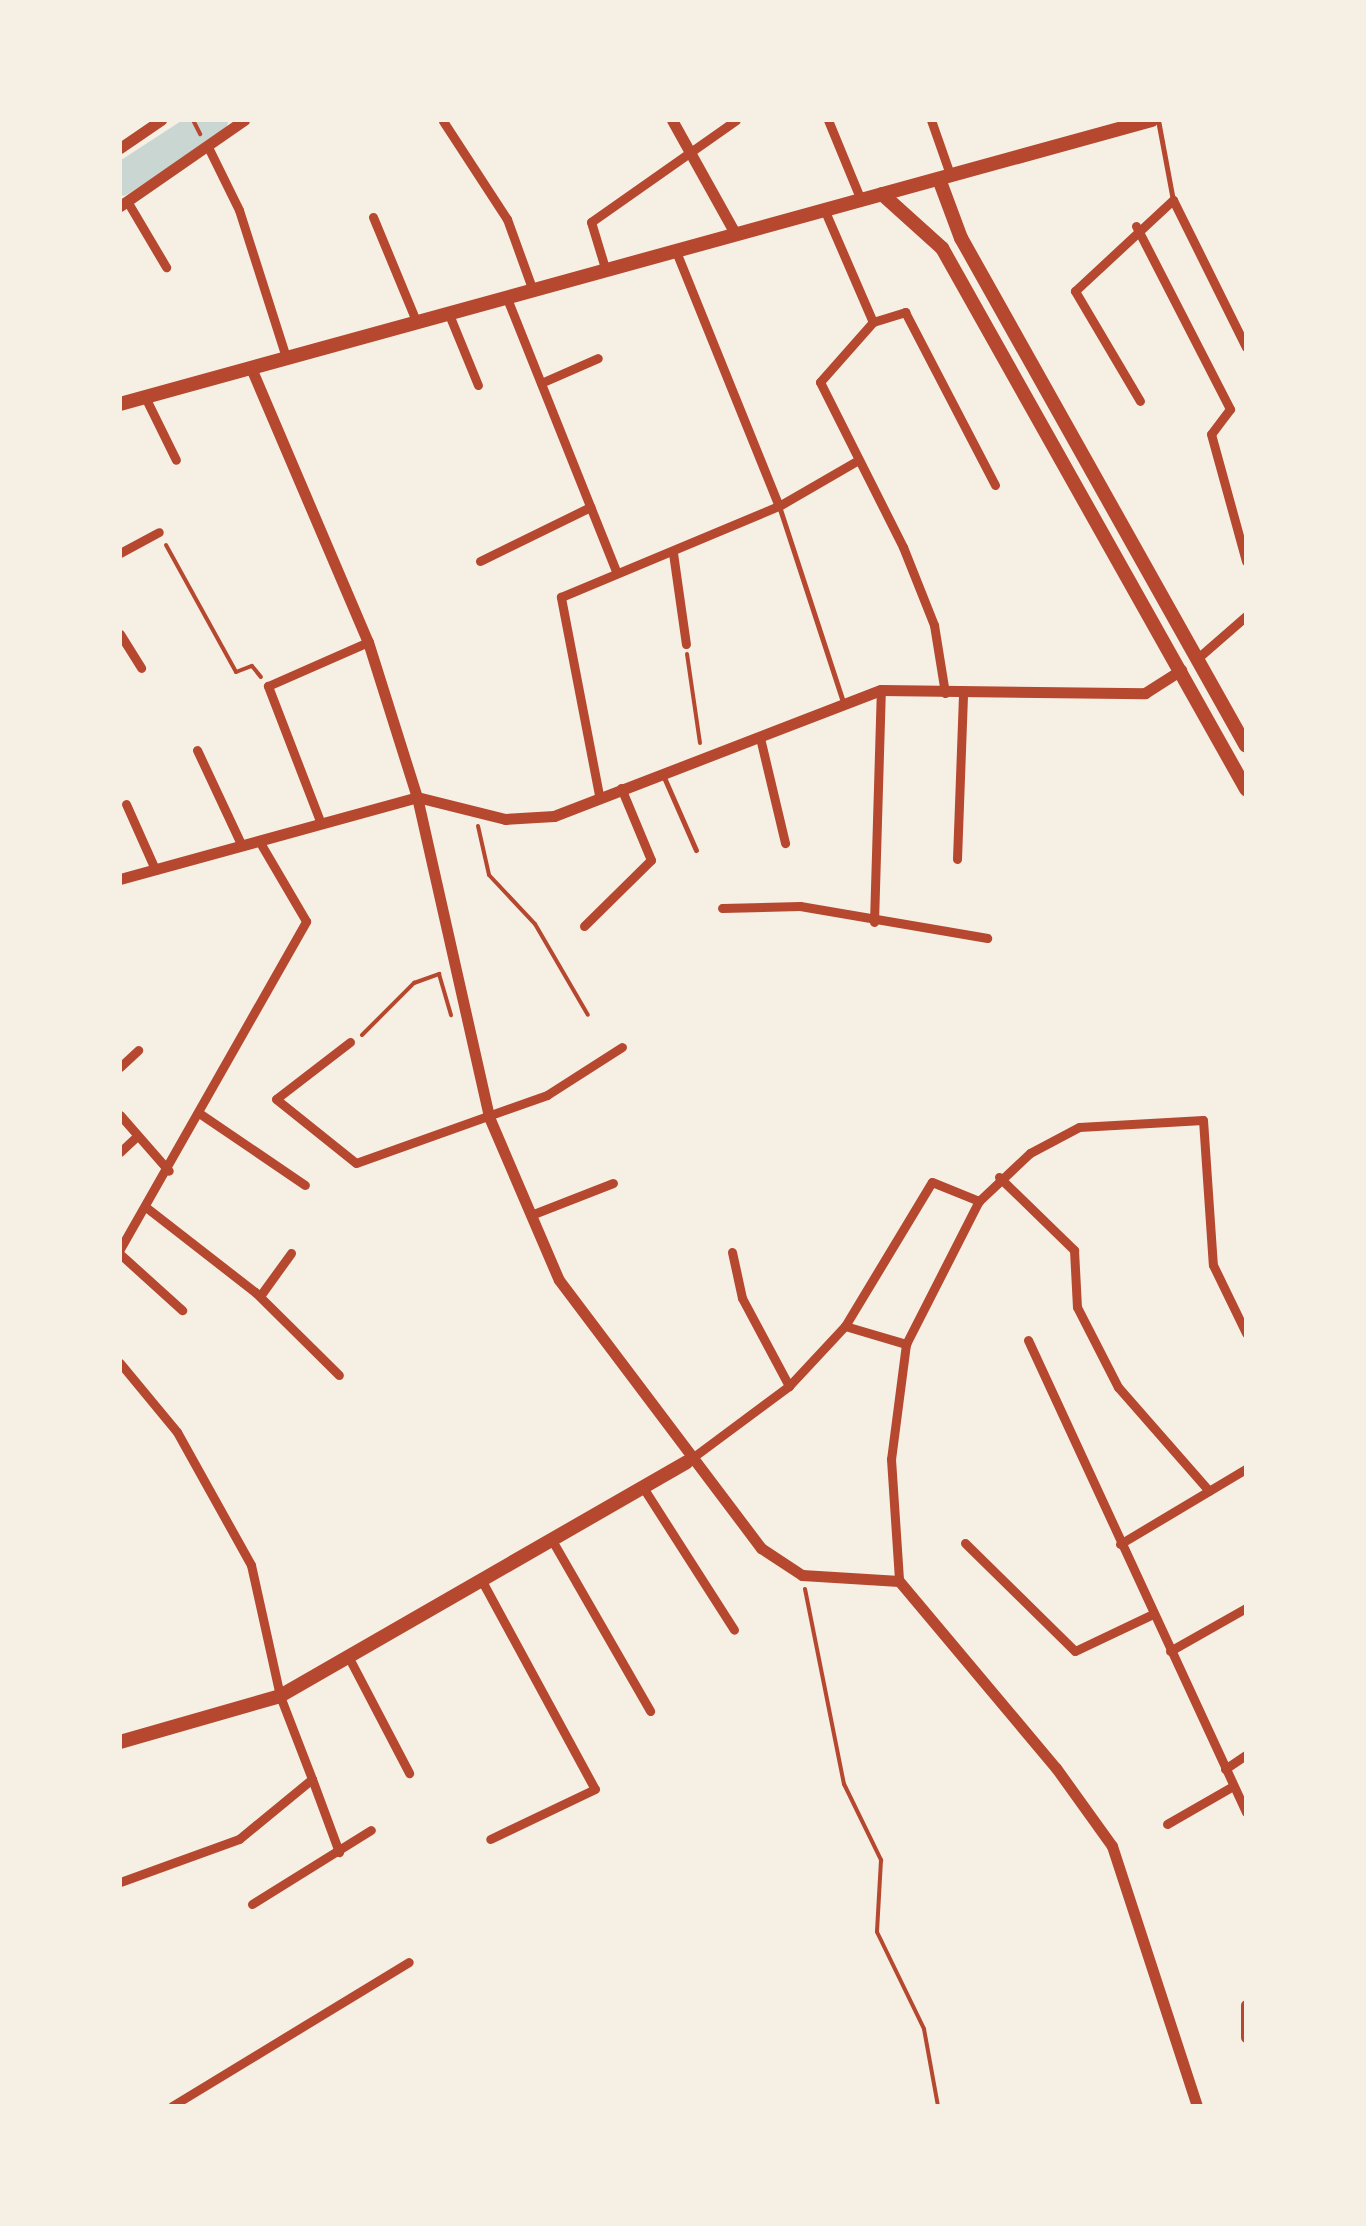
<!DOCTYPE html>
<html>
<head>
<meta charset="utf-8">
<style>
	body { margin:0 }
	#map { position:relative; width:1366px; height:2226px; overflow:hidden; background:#f6efe4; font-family:Rubik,sans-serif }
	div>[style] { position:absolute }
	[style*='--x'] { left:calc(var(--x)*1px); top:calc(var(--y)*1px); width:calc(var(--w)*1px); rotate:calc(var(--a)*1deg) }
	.river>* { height:32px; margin:-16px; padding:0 16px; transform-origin:16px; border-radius:16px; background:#c9d6d2 }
	.path>* { height:4px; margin:-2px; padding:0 2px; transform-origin:2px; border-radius:2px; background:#b5482f }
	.service>* { height:5px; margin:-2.5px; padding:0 2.5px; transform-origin:2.5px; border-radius:2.5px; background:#b5482f }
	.minor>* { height:9px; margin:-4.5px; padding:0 4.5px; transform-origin:4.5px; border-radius:4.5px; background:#b5482f }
	.tertiary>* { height:11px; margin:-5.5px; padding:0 5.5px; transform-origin:5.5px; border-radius:5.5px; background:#b5482f }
	.secondary>* { height:14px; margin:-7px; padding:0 7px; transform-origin:7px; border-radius:7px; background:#b5482f }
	span { translate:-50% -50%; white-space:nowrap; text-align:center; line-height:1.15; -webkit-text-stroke:8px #f6efe4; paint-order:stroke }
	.frame { position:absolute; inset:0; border:122px solid #f6efe4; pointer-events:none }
</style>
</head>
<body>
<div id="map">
	<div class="river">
		<i style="--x:120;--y:180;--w:110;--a:-33.1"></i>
	</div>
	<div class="path">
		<i style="--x:193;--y:120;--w:16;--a:63"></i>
		<i style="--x:166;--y:545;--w:145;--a:61.1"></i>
		<i style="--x:236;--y:672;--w:17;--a:-21"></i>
		<i style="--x:252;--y:666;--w:14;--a:51"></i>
		<i style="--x:687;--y:654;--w:90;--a:81.7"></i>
		<i style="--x:478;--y:826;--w:50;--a:77.3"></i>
		<i style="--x:489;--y:875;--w:67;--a:46.8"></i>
		<i style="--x:535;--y:924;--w:105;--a:59.8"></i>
		<i style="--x:362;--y:1035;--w:74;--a:-45"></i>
		<i style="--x:414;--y:983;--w:27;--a:-20"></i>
		<i style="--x:439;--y:974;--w:43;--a:73.7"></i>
		<i style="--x:805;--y:1589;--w:199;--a:78.7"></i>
		<i style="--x:844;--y:1784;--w:85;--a:64"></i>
		<i style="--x:881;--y:1860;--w:72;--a:93.2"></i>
		<i style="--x:877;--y:1932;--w:108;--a:64.1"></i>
		<i style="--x:924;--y:2029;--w:78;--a:79.7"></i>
	</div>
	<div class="service">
		<i style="--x:1158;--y:120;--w:81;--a:79.4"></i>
		<i style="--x:779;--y:506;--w:206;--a:71.9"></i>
		<i style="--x:663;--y:775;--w:82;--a:66.3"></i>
	</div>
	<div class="minor">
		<i style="--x:828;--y:120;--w:87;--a:67.6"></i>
		<i style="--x:931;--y:120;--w:60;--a:70.7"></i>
		<i style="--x:443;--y:121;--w:117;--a:56.9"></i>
		<i style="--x:507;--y:219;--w:73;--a:70.1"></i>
		<i style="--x:208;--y:147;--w:70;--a:63.8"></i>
		<i style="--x:239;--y:210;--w:154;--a:72.3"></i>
		<i style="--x:127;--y:201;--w:77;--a:59.4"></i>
		<i style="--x:824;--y:209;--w:123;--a:66.6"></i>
		<i style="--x:873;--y:322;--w:80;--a:131.5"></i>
		<i style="--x:820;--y:382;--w:185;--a:63.3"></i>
		<i style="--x:903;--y:547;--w:84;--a:68.3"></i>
		<i style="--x:934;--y:625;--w:69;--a:80.8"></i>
		<i style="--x:373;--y:217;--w:113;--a:67.5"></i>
		<i style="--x:1136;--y:226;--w:206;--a:62.8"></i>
		<i style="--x:1230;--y:409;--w:31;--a:127"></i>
		<i style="--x:1211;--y:434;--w:132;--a:74.6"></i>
		<i style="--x:675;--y:249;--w:277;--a:68"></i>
		<i style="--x:605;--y:268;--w:48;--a:-106.9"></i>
		<i style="--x:591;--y:222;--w:177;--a:-35.1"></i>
		<i style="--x:506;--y:296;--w:294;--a:68.2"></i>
		<i style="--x:448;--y:312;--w:79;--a:67.7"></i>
		<i style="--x:873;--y:322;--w:34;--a:-17"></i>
		<i style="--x:905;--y:312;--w:195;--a:62.5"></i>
		<i style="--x:541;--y:383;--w:62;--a:-23.7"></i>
		<i style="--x:145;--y:397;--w:70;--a:63.8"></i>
		<i style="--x:1140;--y:401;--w:128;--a:-120.6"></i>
		<i style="--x:1075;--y:291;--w:134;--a:-42.9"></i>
		<i style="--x:1173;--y:200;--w:164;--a:63.6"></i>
		<i style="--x:120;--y:553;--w:44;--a:-28.3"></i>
		<i style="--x:673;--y:553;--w:92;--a:81.9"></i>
		<i style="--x:480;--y:561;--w:123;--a:-26.1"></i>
		<i style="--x:120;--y:634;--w:40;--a:58"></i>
		<i style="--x:1199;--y:657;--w:62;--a:-41.1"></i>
		<i style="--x:761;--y:742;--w:104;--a:76.6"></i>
		<i style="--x:197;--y:750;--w:106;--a:64.9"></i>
		<i style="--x:599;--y:795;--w:202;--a:-100.9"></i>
		<i style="--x:561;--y:597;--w:236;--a:-22.7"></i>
		<i style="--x:779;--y:506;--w:88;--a:-30.1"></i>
		<i style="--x:126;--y:804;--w:71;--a:66"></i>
		<i style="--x:320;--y:821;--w:145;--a:-111.1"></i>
		<i style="--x:268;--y:686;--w:109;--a:-23.7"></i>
		<i style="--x:957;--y:859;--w:166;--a:-87.9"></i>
		<i style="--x:722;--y:908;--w:78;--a:-1.5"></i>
		<i style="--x:800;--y:906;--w:190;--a:9.7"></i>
		<i style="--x:874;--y:922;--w:232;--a:-88.3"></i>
		<i style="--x:584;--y:926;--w:94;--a:-44.6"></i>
		<i style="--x:651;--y:860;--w:78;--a:-112.6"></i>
		<i style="--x:350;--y:1042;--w:93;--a:142.4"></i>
		<i style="--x:276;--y:1099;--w:102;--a:38.7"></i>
		<i style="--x:356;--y:1163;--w:203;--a:-19.6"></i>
		<i style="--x:547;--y:1095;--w:89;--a:-32.6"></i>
		<i style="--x:120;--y:1067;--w:25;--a:-43"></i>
		<i style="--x:199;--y:1113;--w:128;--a:34.2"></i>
		<i style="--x:120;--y:1115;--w:74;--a:48.8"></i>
		<i style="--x:120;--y:1152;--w:23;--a:-43"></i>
		<i style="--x:999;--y:1177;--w:105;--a:44.2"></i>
		<i style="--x:1074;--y:1250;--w:57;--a:87"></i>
		<i style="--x:1077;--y:1307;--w:90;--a:62.9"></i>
		<i style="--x:1118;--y:1387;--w:138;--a:48.8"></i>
		<i style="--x:147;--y:1208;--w:137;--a:37.9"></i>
		<i style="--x:255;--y:1292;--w:118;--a:44.7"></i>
		<i style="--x:531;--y:1215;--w:88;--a:-21.3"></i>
		<i style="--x:120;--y:1249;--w:377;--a:-60.4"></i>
		<i style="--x:306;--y:921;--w:93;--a:-120.4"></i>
		<i style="--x:732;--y:1252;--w:47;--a:77.7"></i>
		<i style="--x:742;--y:1298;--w:100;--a:61.9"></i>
		<i style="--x:120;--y:1254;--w:84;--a:42.1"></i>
		<i style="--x:260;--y:1296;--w:53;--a:-54.2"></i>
		<i style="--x:845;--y:1326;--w:64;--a:16.4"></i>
		<i style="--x:906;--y:1344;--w:116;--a:97.4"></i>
		<i style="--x:891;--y:1459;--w:122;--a:86.2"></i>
		<i style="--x:1028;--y:1340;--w:520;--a:65.21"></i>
		<i style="--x:906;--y:1344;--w:161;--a:-63"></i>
		<i style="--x:979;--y:1201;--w:70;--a:-43.3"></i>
		<i style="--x:1030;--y:1153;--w:55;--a:-28"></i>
		<i style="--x:1079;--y:1127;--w:124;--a:-3.2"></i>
		<i style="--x:1203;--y:1120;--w:145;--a:86.1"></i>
		<i style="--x:1213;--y:1265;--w:76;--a:64.1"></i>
		<i style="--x:120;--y:1363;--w:89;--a:50.4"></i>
		<i style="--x:177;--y:1432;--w:152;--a:60.9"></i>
		<i style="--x:251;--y:1565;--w:134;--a:77.5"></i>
		<i style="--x:280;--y:1696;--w:89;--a:68.9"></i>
		<i style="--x:312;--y:1779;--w:94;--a:140.6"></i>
		<i style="--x:239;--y:1839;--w:127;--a:160.1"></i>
		<i style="--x:688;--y:1461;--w:126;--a:-36.6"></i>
		<i style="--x:789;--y:1386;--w:82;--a:-47"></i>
		<i style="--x:845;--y:1326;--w:168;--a:-58.9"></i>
		<i style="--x:932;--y:1182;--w:51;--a:22"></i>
		<i style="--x:644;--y:1489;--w:167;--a:57.4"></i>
		<i style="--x:553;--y:1542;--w:195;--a:60.1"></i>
		<i style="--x:965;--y:1543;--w:154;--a:44.5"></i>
		<i style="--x:1075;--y:1651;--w:86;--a:-25.4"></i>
		<i style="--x:1120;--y:1544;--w:147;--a:-30.8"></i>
		<i style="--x:483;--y:1583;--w:234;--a:61.5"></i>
		<i style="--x:595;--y:1789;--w:116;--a:154.5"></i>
		<i style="--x:1170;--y:1651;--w:87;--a:-29.5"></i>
		<i style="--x:349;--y:1658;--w:130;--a:62.4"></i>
		<i style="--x:1225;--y:1769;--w:25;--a:-34"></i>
		<i style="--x:312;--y:1779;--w:78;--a:69.7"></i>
		<i style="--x:1167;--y:1824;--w:76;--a:-29.9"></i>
		<i style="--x:252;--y:1904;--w:140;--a:-31.9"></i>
		<i style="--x:172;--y:2106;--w:277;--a:-31.3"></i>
	</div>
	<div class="tertiary">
		<i style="--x:672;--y:120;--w:129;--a:60.9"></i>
		<i style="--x:120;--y:148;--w:50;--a:-34.3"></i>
		<i style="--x:120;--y:206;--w:151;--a:-34.7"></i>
		<i style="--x:251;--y:368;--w:298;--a:66.9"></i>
		<i style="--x:368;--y:642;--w:163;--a:72.5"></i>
		<i style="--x:417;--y:797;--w:328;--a:77.3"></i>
		<i style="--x:489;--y:1117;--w:177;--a:66.8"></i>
		<i style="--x:559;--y:1280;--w:336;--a:53"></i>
		<i style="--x:761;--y:1548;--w:49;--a:33.4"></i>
		<i style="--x:802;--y:1575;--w:97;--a:3.5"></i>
		<i style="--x:899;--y:1581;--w:244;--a:50"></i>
		<i style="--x:1056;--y:1768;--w:96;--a:54.3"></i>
		<i style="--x:1112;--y:1846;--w:274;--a:71.9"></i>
		<i style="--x:120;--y:879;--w:308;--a:-15.4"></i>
		<i style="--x:417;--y:797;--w:91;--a:14"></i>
		<i style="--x:505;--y:819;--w:49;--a:-3.5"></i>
		<i style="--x:554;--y:816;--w:350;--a:-21.1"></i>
		<i style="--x:881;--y:690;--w:264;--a:0.7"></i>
		<i style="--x:1145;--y:693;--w:43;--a:-32.6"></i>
		<i style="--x:1246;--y:2005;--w:32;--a:90"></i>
	</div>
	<div class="secondary">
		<i style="--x:939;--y:179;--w:63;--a:69.6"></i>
		<i style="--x:961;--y:238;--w:582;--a:60.71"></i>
		<i style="--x:882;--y:194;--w:81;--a:42"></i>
		<i style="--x:942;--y:248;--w:621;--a:60.67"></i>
		<i style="--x:120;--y:404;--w:1070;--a:-15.39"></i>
		<i style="--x:120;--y:1742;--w:166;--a:-16"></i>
		<i style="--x:280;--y:1696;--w:469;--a:-29.9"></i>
	</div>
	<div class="frame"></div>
</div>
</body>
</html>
